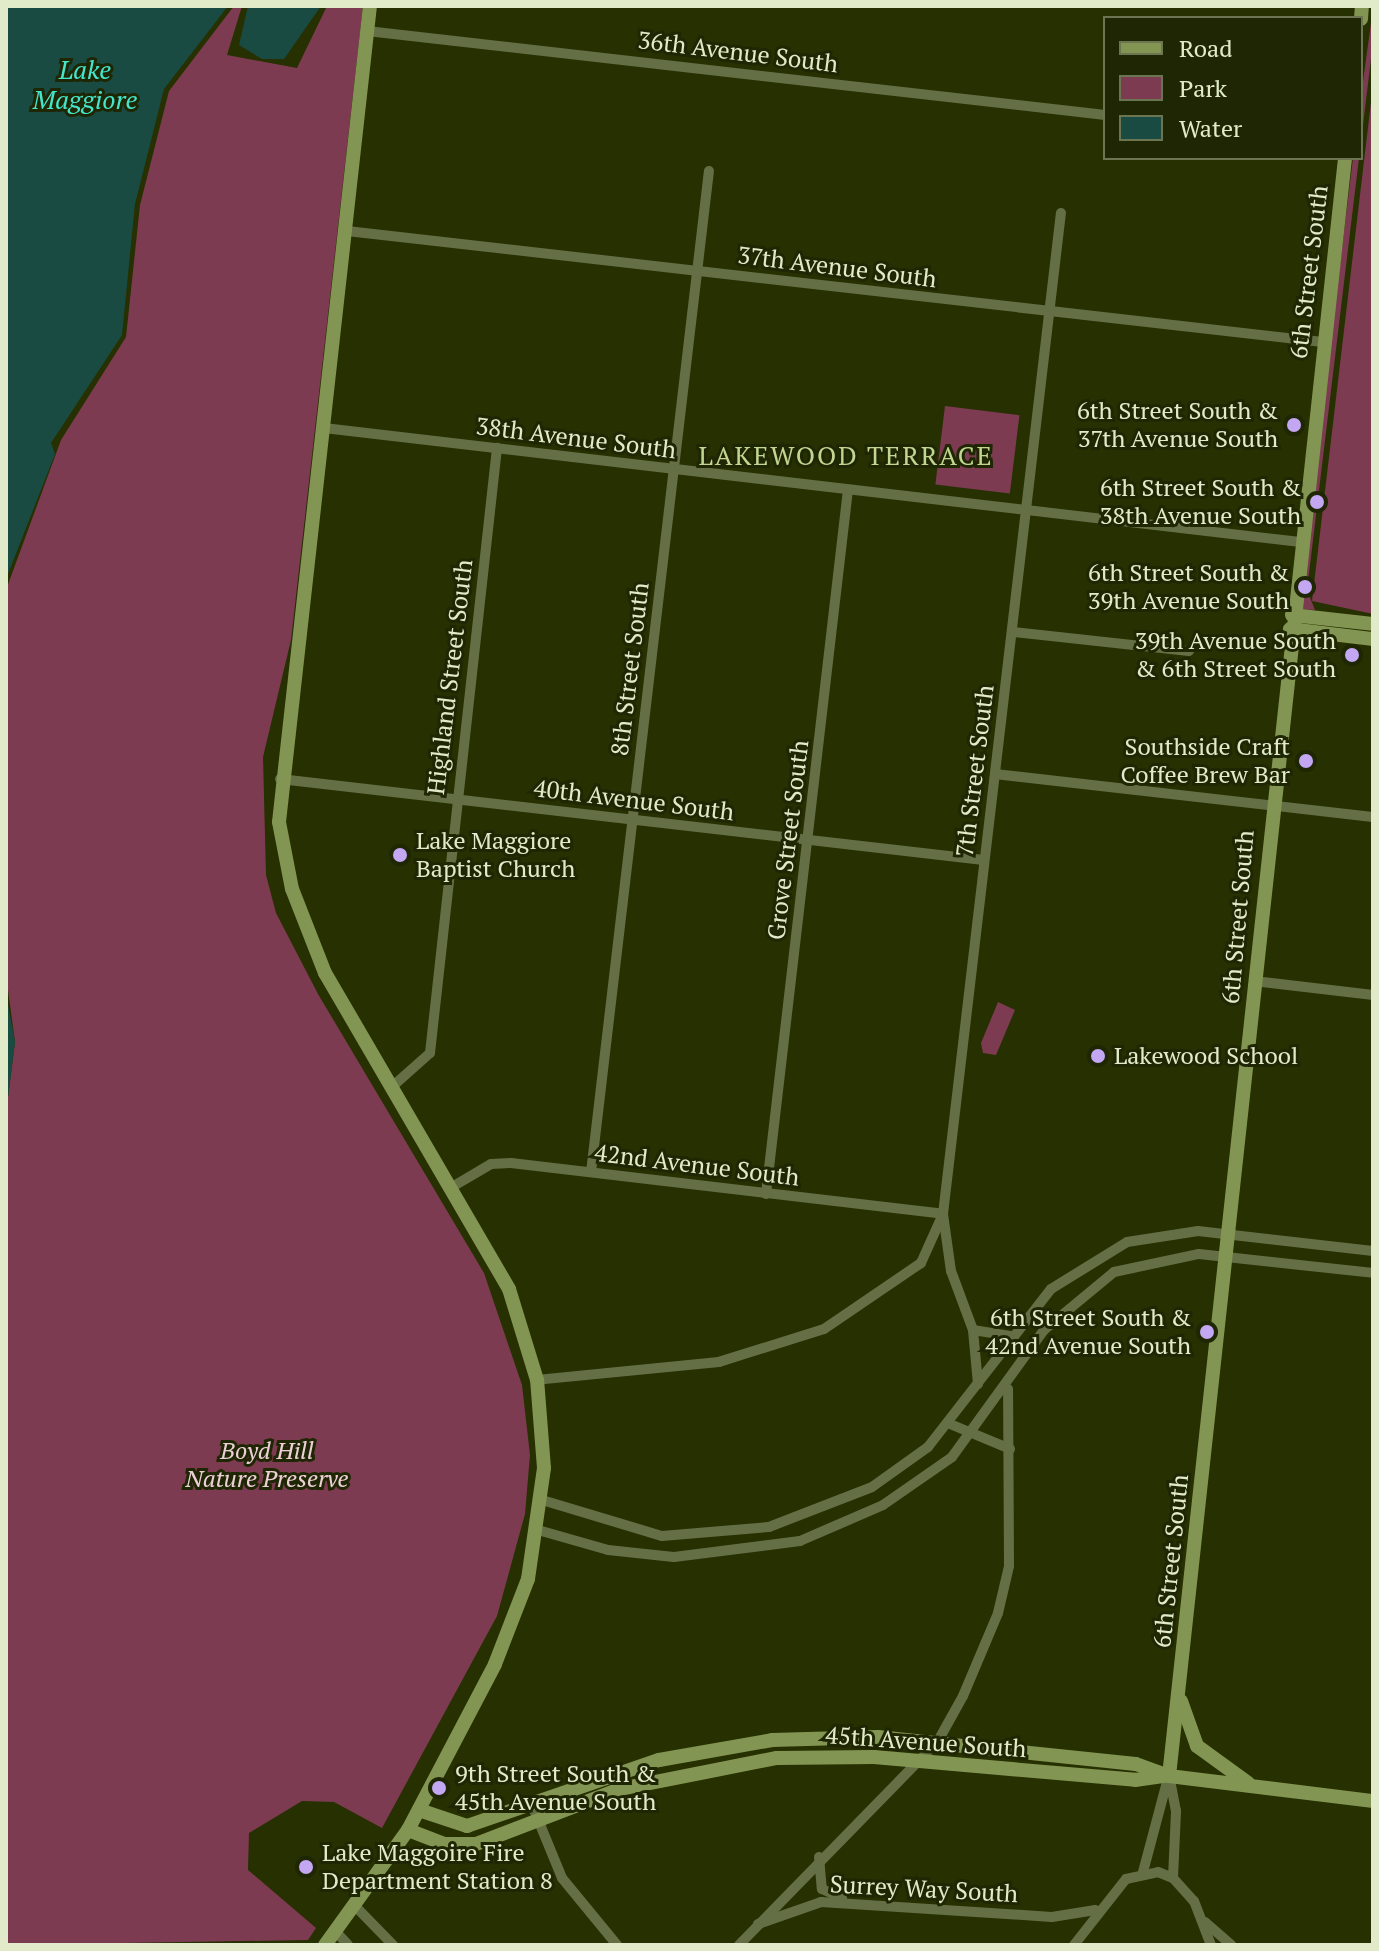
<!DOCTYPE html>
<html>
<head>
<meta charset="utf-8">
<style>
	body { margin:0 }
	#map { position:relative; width:1379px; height:1951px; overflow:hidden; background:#263000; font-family:"PT Serif",serif }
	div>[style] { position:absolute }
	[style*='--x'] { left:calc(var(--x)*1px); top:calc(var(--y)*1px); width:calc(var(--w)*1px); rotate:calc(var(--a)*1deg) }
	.green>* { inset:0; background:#7c3b50; transform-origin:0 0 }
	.water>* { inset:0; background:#194b43 }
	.street>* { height:10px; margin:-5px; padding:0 5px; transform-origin:5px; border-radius:5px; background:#646f46 }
	.secondary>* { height:14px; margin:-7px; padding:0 7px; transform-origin:7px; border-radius:7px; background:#839552 }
	.dots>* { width:22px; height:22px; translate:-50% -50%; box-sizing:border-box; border:4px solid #1e2603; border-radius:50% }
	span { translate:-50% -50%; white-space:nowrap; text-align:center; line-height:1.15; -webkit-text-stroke:6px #1e2603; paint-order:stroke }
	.street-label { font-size:24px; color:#e1ebc9 }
	.poi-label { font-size:24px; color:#e1ebc9 }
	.right { translate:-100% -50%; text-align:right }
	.left { translate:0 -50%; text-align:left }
	.park-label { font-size:24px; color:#edd0d7; font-style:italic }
	.water-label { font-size:26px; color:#45e5cd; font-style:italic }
	.neighbourhood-label { font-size:26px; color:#c2d591; letter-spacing:2px }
	.frame { position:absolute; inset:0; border:8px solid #e1ebc9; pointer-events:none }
	.legend { position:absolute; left:1103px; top:16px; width:260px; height:144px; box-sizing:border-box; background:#1e2603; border:2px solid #6c7552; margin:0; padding:10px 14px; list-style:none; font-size:24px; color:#e1ebc9 }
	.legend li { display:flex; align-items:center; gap:16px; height:40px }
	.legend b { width:40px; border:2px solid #6c7552 }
</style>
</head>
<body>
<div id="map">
	<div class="green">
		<i style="clip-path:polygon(234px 6px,242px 6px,227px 55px,297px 68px,327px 6px,363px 6px,291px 640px,263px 757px,266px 875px,276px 913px,318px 994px,484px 1273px,522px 1385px,530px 1455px,525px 1514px,497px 1616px,382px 1828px,334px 1802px,302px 1801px,249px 1833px,248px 1870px,316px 1928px,308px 1940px,6px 1945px,6px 1113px,15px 1042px,6px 975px,6px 590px,61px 440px,126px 337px,140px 205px,169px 91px)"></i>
		<i style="clip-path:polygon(1373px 8px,1373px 42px,1361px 142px,1361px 96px)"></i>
		<i style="clip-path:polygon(1373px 85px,1373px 614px,1312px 601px)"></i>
		<i style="clip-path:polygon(1353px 158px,1359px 158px,1307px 590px,1315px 610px,1298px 609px)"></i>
		<i style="left:945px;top:406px;width:75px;height:79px;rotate:7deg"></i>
		<i style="clip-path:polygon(998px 1002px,1015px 1010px,996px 1055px,983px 1053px,981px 1043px)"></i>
	</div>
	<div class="water">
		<i style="clip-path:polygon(6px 6px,228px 6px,164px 89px,135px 204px,122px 335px,51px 443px,55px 454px,6px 579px)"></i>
		<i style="clip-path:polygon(248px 6px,321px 6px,284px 59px,262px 59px,239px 45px)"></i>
		<i style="clip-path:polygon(6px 994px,15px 1042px,6px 1113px)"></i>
	</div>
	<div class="street">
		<i style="--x:367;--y:31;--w:743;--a:6.49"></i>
		<i style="--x:347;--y:231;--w:982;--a:6.49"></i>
		<i style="--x:324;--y:428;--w:983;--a:6.66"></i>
		<i style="--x:1013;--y:632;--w:177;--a:6.2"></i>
		<i style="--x:995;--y:774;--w:380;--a:6.5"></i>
		<i style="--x:280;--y:779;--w:708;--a:6.57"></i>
		<i style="--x:1254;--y:981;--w:120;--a:6.7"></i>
		<i style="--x:394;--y:1085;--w:48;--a:-41.6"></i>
		<i style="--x:430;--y:1053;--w:609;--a:-83.68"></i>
		<i style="--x:591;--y:1172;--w:1008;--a:-83.28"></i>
		<i style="--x:452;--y:1187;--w:45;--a:-30.5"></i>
		<i style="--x:491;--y:1164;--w:20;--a:-3"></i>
		<i style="--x:511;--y:1163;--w:435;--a:6.7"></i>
		<i style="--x:943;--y:1214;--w:54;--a:114.2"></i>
		<i style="--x:921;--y:1263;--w:117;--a:145.8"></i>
		<i style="--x:824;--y:1329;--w:110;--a:162.6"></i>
		<i style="--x:719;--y:1362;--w:183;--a:174.4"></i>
		<i style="--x:766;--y:1194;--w:709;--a:-83.36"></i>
		<i style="--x:973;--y:1330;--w:39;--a:9"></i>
		<i style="--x:978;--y:1384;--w:54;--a:-95.3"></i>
		<i style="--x:973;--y:1330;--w:63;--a:-110.4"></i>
		<i style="--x:951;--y:1271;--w:58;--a:-98"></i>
		<i style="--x:943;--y:1214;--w:1008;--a:-83.28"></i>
		<i style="--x:950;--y:1424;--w:65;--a:22.6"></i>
		<i style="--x:542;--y:1500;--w:125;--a:16.7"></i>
		<i style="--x:662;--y:1536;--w:107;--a:-4.8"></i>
		<i style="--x:769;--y:1527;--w:110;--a:-21.2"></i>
		<i style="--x:872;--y:1487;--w:69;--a:-35.5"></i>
		<i style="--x:928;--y:1447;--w:200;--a:-52.1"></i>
		<i style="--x:1051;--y:1289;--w:89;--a:-31.7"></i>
		<i style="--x:1127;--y:1242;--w:72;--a:-8.8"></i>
		<i style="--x:1198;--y:1231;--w:176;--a:6.5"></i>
		<i style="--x:538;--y:1530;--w:73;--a:15.9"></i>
		<i style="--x:608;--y:1550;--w:66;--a:6.1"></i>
		<i style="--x:674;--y:1557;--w:127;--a:-7.2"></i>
		<i style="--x:800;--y:1541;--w:90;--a:-23.4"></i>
		<i style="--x:883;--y:1505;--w:84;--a:-34.8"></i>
		<i style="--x:952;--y:1457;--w:157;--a:-54.1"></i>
		<i style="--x:1044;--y:1330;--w:91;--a:-39.6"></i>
		<i style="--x:1114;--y:1272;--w:87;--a:-12"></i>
		<i style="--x:1199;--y:1254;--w:175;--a:6.2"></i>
		<i style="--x:530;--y:1800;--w:84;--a:67.7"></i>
		<i style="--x:562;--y:1878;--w:87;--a:50.6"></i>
		<i style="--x:819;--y:1857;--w:32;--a:85"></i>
		<i style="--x:822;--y:1889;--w:22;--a:24"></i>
		<i style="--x:1143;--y:1872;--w:97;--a:-75.1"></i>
		<i style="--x:1173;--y:1878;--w:31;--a:48"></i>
		<i style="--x:1194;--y:1901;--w:47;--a:68.9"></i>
		<i style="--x:357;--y:1908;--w:52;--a:45.8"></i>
		<i style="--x:1205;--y:1922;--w:35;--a:41"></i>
		<i style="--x:758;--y:1924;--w:67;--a:-19.2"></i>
		<i style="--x:821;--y:1902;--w:231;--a:3.7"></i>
		<i style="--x:1052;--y:1917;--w:44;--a:-9.2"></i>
		<i style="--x:337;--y:1933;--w:16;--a:47"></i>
		<i style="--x:739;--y:1945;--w:285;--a:-45.7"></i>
		<i style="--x:938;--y:1741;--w:51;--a:-60.9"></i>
		<i style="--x:963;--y:1696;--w:90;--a:-67.1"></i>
		<i style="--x:998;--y:1613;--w:48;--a:-76.8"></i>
		<i style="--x:1009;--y:1566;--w:177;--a:-90.3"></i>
		<i style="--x:1074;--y:1945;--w:84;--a:-51.8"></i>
		<i style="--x:1126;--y:1879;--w:33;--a:-12"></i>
		<i style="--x:1158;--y:1872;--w:16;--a:22"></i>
		<i style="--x:1173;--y:1878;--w:67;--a:-87.4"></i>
		<i style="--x:1176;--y:1811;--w:36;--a:-101"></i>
	</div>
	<div class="secondary">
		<i style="--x:1361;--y:19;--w:13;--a:-86"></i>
		<i style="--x:1292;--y:615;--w:81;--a:6.3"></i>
		<i style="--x:1290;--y:629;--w:84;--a:6.9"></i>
		<i style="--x:1181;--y:1701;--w:48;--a:70.4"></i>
		<i style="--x:1197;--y:1746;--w:63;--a:36"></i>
		<i style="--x:1169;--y:1776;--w:1628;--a:-83.79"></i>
		<i style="--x:419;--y:1810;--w:51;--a:18.4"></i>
		<i style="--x:467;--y:1826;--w:203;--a:-19"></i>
		<i style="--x:659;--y:1760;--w:115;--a:-10"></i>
		<i style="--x:772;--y:1740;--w:106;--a:-1.6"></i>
		<i style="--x:878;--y:1737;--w:259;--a:6"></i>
		<i style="--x:1136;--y:1764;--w:35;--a:20"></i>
		<i style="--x:1169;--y:1776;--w:206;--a:7"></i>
		<i style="--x:408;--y:1830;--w:39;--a:21"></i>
		<i style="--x:444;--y:1844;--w:32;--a:0"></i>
		<i style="--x:476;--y:1844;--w:154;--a:-20.9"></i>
		<i style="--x:620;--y:1789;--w:160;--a:-11.2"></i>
		<i style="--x:777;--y:1758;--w:97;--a:-0.6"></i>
		<i style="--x:874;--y:1757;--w:262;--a:5"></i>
		<i style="--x:1135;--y:1780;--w:30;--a:-8"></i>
		<i style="--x:325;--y:1945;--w:142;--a:-54.2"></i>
		<i style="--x:408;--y:1830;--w:187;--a:-62.3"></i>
		<i style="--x:495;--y:1664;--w:91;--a:-68.8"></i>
		<i style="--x:528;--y:1579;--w:112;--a:-81.8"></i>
		<i style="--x:544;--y:1468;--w:88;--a:-94.5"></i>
		<i style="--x:537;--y:1380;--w:95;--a:-107.1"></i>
		<i style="--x:509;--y:1289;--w:366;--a:-120.2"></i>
		<i style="--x:325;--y:973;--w:90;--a:-111.4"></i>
		<i style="--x:292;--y:889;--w:68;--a:-101"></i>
		<i style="--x:279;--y:822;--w:821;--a:-83.64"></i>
	</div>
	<div class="dots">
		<i style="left:1294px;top:425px;background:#c3a7f2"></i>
		<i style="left:1317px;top:502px;background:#c3a7f2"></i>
		<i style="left:1305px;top:587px;background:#c3a7f2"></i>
		<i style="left:1352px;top:655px;background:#c3a7f2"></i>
		<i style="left:1306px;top:761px;background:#c3a7f2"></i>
		<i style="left:400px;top:855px;background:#c3a7f2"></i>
		<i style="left:1098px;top:1056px;background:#c3a7f2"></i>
		<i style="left:1207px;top:1332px;background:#c3a7f2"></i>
		<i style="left:439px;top:1788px;background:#c3a7f2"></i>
		<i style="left:306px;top:1867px;background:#c3a7f2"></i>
	</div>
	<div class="street-label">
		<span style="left:738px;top:52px;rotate:7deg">36th Avenue South</span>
		<span style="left:837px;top:267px;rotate:7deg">37th Avenue South</span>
		<span style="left:1309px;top:272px;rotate:-83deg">6th Street South</span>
		<span style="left:576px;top:438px;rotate:7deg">38th Avenue South</span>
		<span style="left:630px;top:669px;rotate:-83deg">8th Street South</span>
		<span style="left:450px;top:677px;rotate:-83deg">Highland Street South</span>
		<span style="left:975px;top:771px;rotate:-83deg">7th Street South</span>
		<span style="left:634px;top:800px;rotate:7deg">40th Avenue South</span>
		<span style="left:788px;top:840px;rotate:-83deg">Grove Street South</span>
		<span style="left:1238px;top:917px;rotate:-85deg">6th Street South</span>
		<span style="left:697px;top:1165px;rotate:7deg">42nd Avenue South</span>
		<span style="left:1171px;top:1561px;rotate:-84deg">6th Street South</span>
		<span style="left:926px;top:1742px;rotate:4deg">45th Avenue South</span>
		<span style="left:924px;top:1889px;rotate:3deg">Surrey Way South</span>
	</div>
	<div class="poi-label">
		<span class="right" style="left:1278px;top:425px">6th Street South &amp;<br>37th Avenue South</span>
		<span class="right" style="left:1301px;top:502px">6th Street South &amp;<br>38th Avenue South</span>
		<span class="right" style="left:1289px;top:587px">6th Street South &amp;<br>39th Avenue South</span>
		<span class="right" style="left:1336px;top:655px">39th Avenue South<br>&amp; 6th Street South</span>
		<span class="right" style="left:1290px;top:761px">Southside Craft<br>Coffee Brew Bar</span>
		<span class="left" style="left:416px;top:855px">Lake Maggiore<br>Baptist Church</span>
		<span class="left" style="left:1114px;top:1056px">Lakewood School</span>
		<span class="right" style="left:1191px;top:1332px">6th Street South &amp;<br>42nd Avenue South</span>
		<span class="left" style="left:455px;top:1788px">9th Street South &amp;<br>45th Avenue South</span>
		<span class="left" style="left:322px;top:1867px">Lake Maggoire Fire<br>Department Station 8</span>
	</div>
	<div class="park-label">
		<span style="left:267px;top:1465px">Boyd Hill<br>Nature Preserve</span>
	</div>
	<div class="water-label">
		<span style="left:85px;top:85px">Lake<br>Maggiore</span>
	</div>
	<div class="neighbourhood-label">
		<span style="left:846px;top:456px">LAKEWOOD TERRACE</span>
	</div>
	<div class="frame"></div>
	<ul class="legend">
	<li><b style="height:10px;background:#839552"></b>Road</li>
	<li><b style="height:22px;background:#7c3b50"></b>Park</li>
	<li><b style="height:22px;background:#194b43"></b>Water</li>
	</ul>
</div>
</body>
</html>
